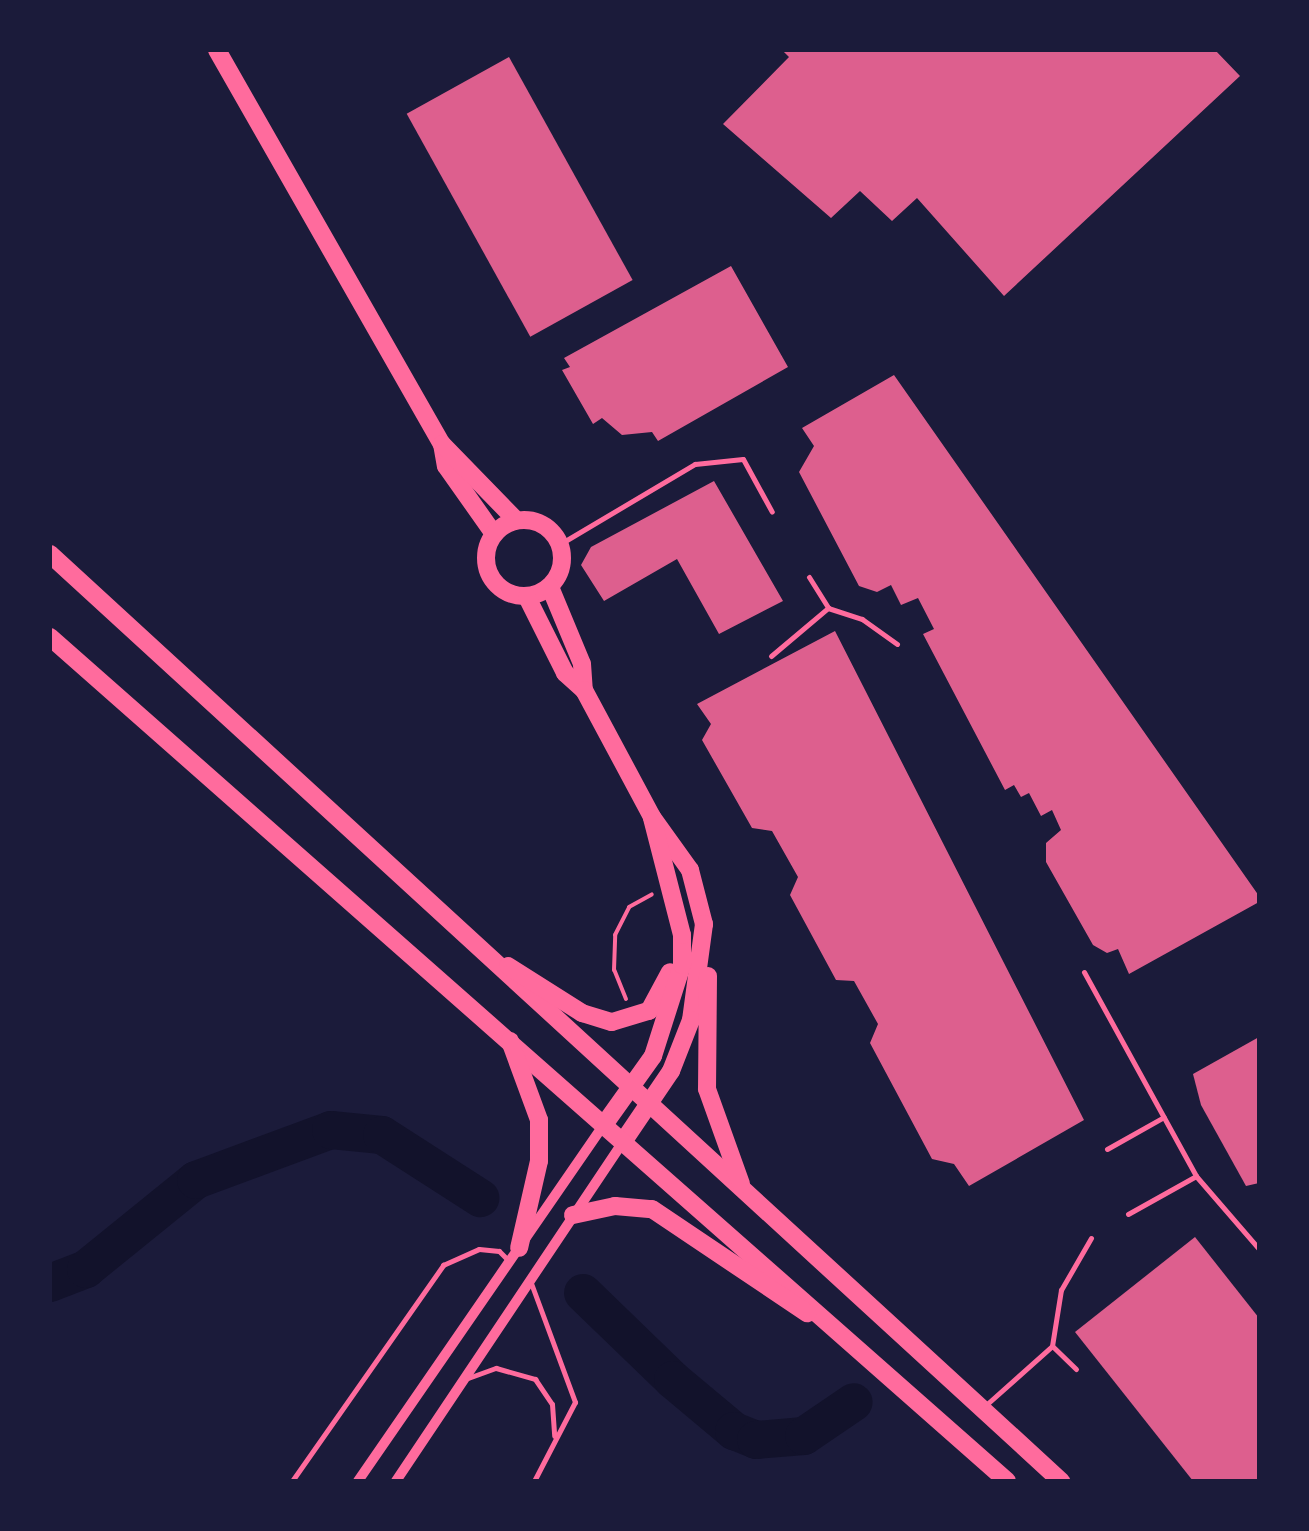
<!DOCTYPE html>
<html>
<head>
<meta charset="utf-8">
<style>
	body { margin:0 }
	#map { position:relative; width:1309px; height:1531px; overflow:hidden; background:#1b1b3a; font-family:"Archivo Narrow",sans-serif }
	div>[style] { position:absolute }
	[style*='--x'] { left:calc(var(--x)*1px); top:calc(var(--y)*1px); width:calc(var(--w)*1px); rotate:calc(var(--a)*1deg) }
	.river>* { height:38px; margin:-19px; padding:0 19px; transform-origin:19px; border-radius:19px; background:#12122b }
	.building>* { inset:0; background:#dd5f8e; transform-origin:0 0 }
	.path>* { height:4px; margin:-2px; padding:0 2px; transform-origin:2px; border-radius:2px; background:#ff6b9d }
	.service>* { height:5px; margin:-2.5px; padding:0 2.5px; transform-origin:2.5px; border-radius:2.5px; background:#ff6b9d }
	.minor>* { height:10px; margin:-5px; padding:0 5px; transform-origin:5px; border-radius:5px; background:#ff6b9d }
	.primary>* { height:18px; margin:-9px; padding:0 9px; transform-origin:9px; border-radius:9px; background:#ff6b9d }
	.primary>.ring { margin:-9px; padding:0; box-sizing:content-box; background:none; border:18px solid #ff6b9d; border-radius:50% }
	span { translate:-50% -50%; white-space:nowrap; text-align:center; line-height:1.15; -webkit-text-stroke:8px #1b1b3a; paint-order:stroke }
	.frame { position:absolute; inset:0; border:52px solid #1b1b3a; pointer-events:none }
</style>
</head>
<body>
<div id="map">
	<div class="river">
		<i style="--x:50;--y:1283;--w:39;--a:-21"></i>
		<i style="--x:86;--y:1269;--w:141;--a:-39"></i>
		<i style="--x:196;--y:1180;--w:144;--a:-20.3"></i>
		<i style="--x:331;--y:1130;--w:51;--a:5.6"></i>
		<i style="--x:382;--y:1135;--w:117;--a:32.7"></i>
		<i style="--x:583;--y:1293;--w:125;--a:44"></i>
		<i style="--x:673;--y:1380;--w:80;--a:39.9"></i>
		<i style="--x:734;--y:1431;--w:24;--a:22"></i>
		<i style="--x:756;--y:1440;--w:48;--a:-4.8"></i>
		<i style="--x:804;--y:1436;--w:60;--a:-34.2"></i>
	</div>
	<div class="building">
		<i style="clip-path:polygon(782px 50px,1215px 50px,1240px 76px,1004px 296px,917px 198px,892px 221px,860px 191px,831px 218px,723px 124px,789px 57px)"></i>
		<i style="left:509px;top:57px;width:255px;height:117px;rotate:61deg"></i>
		<i style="clip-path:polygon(731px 266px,788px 367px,658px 441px,652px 432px,622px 435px,602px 418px,593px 424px,562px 370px,570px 367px,564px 358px)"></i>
		<i style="clip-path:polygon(894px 375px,1259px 896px,1259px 902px,1129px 974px,1118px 949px,1107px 953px,1093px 945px,1046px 862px,1046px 843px,1061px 830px,1052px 810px,1041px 816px,1029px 793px,1021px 797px,1014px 785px,1005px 790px,923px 634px,934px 629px,918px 598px,901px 605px,891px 585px,877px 592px,859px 586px,799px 472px,814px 446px,802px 428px)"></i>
		<i style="clip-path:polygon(714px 481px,783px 601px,719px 634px,677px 559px,604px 601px,581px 565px,591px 547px)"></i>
		<i style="clip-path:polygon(835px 631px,1084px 1120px,969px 1186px,954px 1164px,932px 1159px,870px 1043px,878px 1024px,854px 981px,836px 980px,790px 895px,798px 877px,772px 831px,752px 828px,702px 740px,711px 724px,697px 704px)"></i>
		<i style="clip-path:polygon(1259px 1037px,1259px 1183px,1246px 1186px,1201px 1105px,1193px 1074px)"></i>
		<i style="clip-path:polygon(1195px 1237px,1259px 1318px,1259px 1481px,1193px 1481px,1075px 1332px)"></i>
	</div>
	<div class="path">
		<i style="--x:626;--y:999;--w:31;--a:-112"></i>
		<i style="--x:614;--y:970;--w:35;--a:-88"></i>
		<i style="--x:615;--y:935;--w:31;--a:-63"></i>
		<i style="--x:629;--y:907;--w:26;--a:-29"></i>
	</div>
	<div class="service">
		<i style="--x:560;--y:544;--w:157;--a:-30.7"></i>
		<i style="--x:695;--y:464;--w:48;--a:-5.9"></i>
		<i style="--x:743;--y:459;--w:60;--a:61.3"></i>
		<i style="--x:809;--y:577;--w:36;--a:58"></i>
		<i style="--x:828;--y:608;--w:36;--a:18"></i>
		<i style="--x:862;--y:619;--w:43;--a:35.5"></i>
		<i style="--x:771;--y:656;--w:75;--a:-40.1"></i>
		<i style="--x:1084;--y:972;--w:233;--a:61.2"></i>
		<i style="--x:1196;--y:1176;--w:96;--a:49.2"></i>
		<i style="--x:1107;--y:1149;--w:65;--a:-29.3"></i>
		<i style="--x:1128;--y:1214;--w:78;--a:-29.2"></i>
		<i style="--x:531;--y:1283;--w:127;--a:69.7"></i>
		<i style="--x:575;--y:1402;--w:89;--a:117.4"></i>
		<i style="--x:1076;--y:1369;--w:33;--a:-136"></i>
		<i style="--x:1052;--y:1346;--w:57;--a:-80.9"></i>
		<i style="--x:1061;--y:1290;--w:60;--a:-60"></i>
		<i style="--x:468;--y:1378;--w:30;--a:-20"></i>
		<i style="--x:496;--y:1368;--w:41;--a:15.8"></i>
		<i style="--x:535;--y:1379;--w:30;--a:56"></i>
		<i style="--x:552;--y:1404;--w:32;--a:86"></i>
		<i style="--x:987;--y:1404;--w:87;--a:-41.7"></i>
		<i style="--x:292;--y:1481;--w:264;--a:-55"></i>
		<i style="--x:443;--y:1265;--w:39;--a:-24"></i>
		<i style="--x:479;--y:1249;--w:20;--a:6"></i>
		<i style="--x:499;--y:1251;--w:13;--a:45"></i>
	</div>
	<div class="minor">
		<i style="--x:358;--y:1481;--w:435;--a:-55.4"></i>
		<i style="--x:396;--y:1481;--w:409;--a:-56.2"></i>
	</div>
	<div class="primary">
		<i style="--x:217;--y:50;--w:454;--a:60.3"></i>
		<i style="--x:442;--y:444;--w:22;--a:80"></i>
		<i style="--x:446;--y:466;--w:83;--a:54.8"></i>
		<i style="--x:442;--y:444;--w:106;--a:45.8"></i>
		<i class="ring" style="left:486px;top:520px;width:58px;height:58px"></i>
		<i style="--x:50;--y:554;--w:1372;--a:42.52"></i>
		<i style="--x:550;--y:587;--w:83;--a:67.4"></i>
		<i style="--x:582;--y:664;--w:26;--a:86"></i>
		<i style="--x:527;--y:597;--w:85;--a:63.4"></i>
		<i style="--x:565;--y:673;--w:25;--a:42"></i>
		<i style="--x:584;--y:690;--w:144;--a:61.8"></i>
		<i style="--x:652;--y:817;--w:65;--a:54.4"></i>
		<i style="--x:690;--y:870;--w:56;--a:75.5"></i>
		<i style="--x:704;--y:924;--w:97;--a:97.7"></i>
		<i style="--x:691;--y:1020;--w:55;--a:111.4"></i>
		<i style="--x:671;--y:1071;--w:82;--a:124.1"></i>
		<i style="--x:50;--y:637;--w:1276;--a:41.41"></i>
		<i style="--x:508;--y:966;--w:88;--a:32.4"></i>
		<i style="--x:582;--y:1013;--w:31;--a:17"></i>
		<i style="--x:612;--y:1022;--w:39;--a:-17"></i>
		<i style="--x:649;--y:1011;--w:44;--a:-61.7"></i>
		<i style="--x:708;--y:976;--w:113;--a:90.5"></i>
		<i style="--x:707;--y:1089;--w:101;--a:70.3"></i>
		<i style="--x:510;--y:1041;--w:84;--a:69.8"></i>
		<i style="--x:539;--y:1120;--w:41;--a:90"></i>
		<i style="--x:539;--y:1161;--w:89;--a:102.9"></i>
		<i style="--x:606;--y:1122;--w:81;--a:-54.5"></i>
		<i style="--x:653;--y:1056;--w:96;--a:-72.3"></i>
		<i style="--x:682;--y:965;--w:30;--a:-90"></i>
		<i style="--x:682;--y:935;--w:121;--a:-104.4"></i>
		<i style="--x:573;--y:1215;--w:43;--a:-12.1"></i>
		<i style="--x:615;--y:1206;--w:37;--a:5"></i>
		<i style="--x:652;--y:1209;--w:187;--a:33.9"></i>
	</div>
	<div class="frame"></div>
</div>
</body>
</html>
